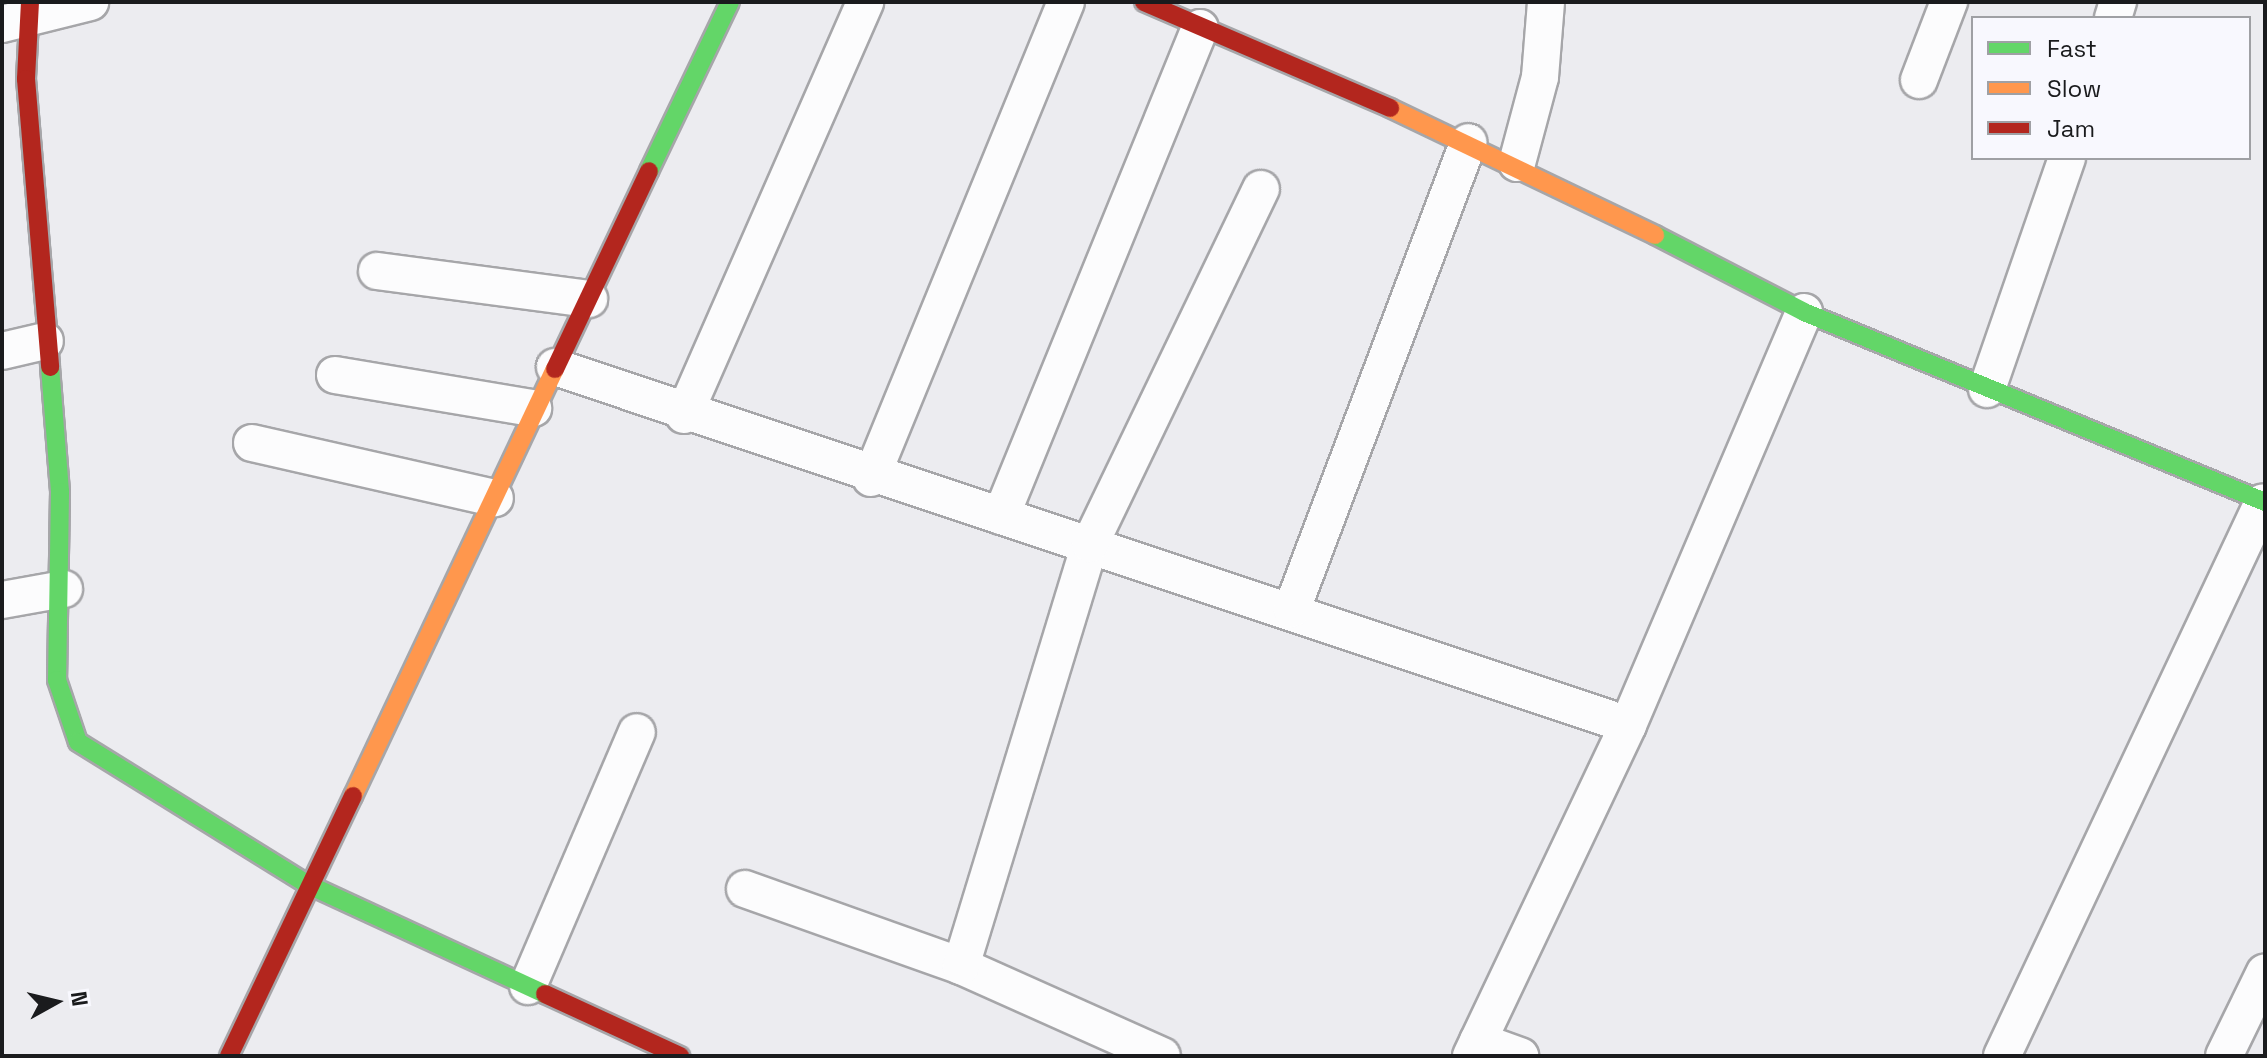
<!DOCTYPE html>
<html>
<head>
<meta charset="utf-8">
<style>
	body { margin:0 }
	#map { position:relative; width:2267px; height:1058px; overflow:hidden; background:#ececf0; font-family:"Space Grotesk",sans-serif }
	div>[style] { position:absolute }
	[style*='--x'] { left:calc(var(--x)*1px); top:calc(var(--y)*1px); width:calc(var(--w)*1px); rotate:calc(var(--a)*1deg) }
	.roads { filter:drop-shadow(2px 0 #a6a6a9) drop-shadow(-2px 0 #a6a6a9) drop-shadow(0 2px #a6a6a9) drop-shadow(0 -2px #a6a6a9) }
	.street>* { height:36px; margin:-18px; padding:0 18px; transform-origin:18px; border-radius:18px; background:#fcfcfd }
	.fast>* { height:18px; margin:-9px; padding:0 9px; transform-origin:9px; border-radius:9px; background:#63d668 }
	.slow>* { height:18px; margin:-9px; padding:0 9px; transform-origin:9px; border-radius:9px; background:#ff974d }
	.jam>* { height:18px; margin:-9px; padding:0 9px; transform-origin:9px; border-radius:9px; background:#b3261e }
	span { translate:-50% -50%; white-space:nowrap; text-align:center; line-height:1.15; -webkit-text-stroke:8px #f8f8fe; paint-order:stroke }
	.frame { position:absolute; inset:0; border:4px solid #1a1b1d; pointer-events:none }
	.legend { position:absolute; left:1971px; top:16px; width:280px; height:144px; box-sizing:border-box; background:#f8f8fe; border:2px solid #9fa0a4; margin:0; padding:10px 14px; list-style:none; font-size:24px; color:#1a1b1d }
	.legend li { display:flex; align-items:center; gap:16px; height:40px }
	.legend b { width:40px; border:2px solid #9fa0a4 }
	.north { position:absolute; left:16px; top:962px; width:80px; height:80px; -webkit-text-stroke:6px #f8f8fe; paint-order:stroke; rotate:82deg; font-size:22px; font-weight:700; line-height:32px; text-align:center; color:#1a1b1d }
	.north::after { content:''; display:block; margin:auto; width:28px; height:36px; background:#1a1b1d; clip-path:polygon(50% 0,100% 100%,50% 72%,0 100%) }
</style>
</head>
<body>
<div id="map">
	<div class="roads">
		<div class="street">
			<i style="--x:2113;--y:18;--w:17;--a:-73"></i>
			<i style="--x:2;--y:24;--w:91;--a:-14"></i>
			<i style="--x:1919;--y:80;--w:84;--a:-69"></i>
			<i style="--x:1517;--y:163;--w:89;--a:-75"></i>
			<i style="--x:1540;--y:77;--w:75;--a:-85.4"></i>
			<i style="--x:377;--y:271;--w:214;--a:7.5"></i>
			<i style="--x:2;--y:351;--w:44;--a:-13.1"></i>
			<i style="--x:555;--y:367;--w:1131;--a:18.45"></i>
			<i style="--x:335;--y:375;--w:201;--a:9.5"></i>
			<i style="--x:1987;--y:389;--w:244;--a:-70.9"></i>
			<i style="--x:684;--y:415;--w:451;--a:-66.3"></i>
			<i style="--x:252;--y:443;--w:249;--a:12.8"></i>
			<i style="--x:871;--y:478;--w:514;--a:-67.72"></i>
			<i style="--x:1001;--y:516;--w:527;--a:-67.82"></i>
			<i style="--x:2;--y:600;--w:63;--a:-10.1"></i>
			<i style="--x:1292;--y:609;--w:499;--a:-69.3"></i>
			<i style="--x:745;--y:889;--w:229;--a:19.6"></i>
			<i style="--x:961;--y:966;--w:220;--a:24.1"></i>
			<i style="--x:961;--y:966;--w:441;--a:-73"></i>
			<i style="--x:1090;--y:544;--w:394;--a:-64.3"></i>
			<i style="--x:528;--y:986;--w:276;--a:-66.8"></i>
			<i style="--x:1478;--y:1041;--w:45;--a:19.7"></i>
			<i style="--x:1471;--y:1056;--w:366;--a:-64.6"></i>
			<i style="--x:1628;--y:725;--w:449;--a:-66.9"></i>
			<i style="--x:2002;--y:1056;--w:612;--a:-64.77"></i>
			<i style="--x:2224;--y:1056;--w:93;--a:-64"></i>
		</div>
		<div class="fast">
			<i style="--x:649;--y:171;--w:187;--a:-64.4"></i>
			<i style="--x:1655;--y:235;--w:168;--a:27.3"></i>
			<i style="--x:1804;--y:312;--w:499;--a:22.4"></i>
			<i style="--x:50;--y:367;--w:125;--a:85.4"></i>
			<i style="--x:60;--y:492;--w:188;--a:90.9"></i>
			<i style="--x:57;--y:680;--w:65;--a:71.3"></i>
			<i style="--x:78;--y:742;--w:272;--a:31.8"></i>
			<i style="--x:309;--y:885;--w:260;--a:24.8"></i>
		</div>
		<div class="slow">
			<i style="--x:1390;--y:108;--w:294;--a:25.6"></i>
			<i style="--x:353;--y:796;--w:472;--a:-64.7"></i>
		</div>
		<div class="jam">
			<i style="--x:30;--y:2;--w:77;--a:93"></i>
			<i style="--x:26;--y:79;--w:289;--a:85.2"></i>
			<i style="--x:1144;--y:2;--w:268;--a:23.3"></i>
			<i style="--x:555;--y:369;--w:219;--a:-64.6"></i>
			<i style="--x:545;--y:994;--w:149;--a:24.7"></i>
			<i style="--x:229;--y:1056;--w:288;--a:-64.5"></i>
		</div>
	</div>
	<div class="frame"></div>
	<ul class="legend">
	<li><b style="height:10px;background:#63d668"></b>Fast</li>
	<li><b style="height:10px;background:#ff974d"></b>Slow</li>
	<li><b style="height:10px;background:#b3261e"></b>Jam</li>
	</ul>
	<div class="north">N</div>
</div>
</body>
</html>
